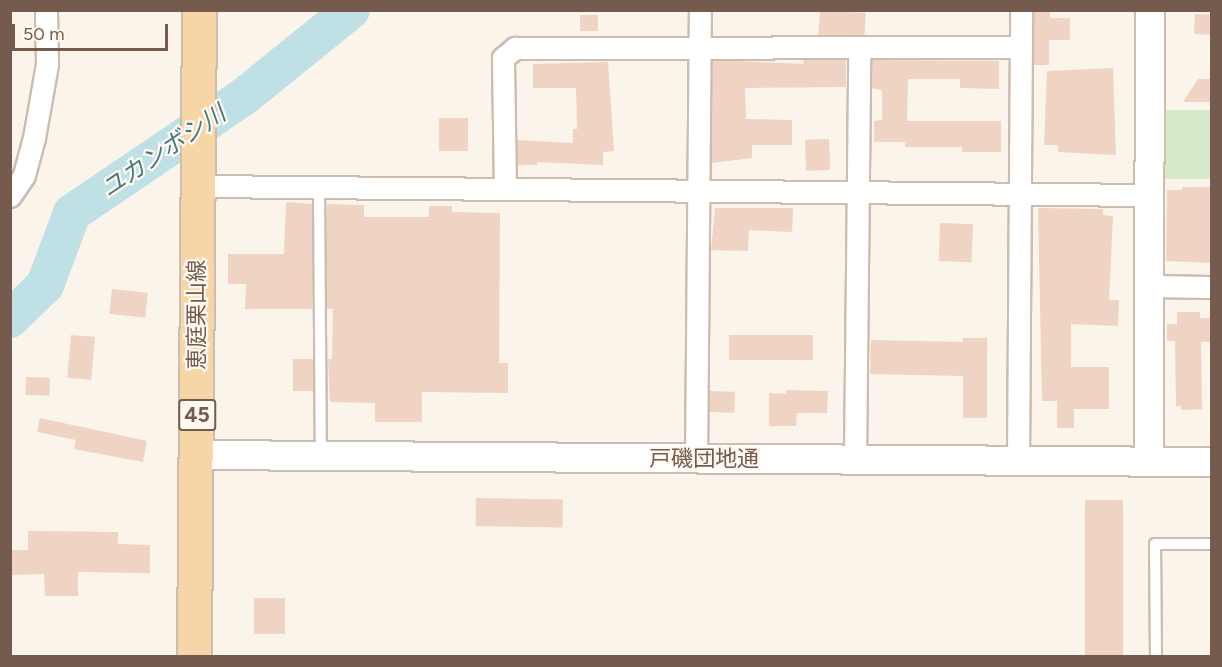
<!DOCTYPE html>
<html>
<head>
<meta charset="utf-8">
<style>
	body { margin:0 }
	#map { position:relative; width:1222px; height:667px; overflow:hidden; background:#fbf4ea; font-family:Figtree,"Noto Sans JP",sans-serif }
	div>[style] { position:absolute }
	[style*='--x'] { left:calc(var(--x)*1px); top:calc(var(--y)*1px); width:calc(var(--w)*1px); rotate:calc(var(--a)*1deg) }
	.green>* { inset:0; background:#d7e9c8; transform-origin:0 0 }
	.river>* { height:38px; margin:-19px; padding:0 19px; transform-origin:19px; border-radius:19px; background:#bfe0e4 }
	.building>* { inset:0; background:#efd3c3; transform-origin:0 0 }
	.roads { filter:drop-shadow(2px 0 #cdbcb0) drop-shadow(-2px 0 #cdbcb0) drop-shadow(0 2px #cdbcb0) drop-shadow(0 -2px #cdbcb0) }
	.lane>* { height:10px; margin:-5px; padding:0 5px; transform-origin:5px; border-radius:5px; background:#fff }
	.street>* { height:21px; margin:-10.5px; padding:0 10.5px; transform-origin:10.5px; border-radius:10.5px; background:#fff }
	.secondary>* { height:28px; margin:-14px; padding:0 14px; transform-origin:14px; border-radius:14px; background:#fff }
	.primary>* { height:33px; margin:-16.5px; padding:0 16.5px; transform-origin:16.5px; border-radius:16.5px; background:#f6d6a7 }
	span { translate:-50% -50%; white-space:nowrap; text-align:center; line-height:1.15; -webkit-text-stroke:4.5px #fef8f0; paint-order:stroke }
	.shield-label span { padding:2px 4px; background:#fef8f0; border:2px solid; border-radius:4px; -webkit-text-stroke-width:0 }
	.shield-label { font-size:21px; color:#755b4e; font-weight:700 }
	.street-label { font-size:22px; color:#755b4e }
	.water-label { font-size:24px; color:#467880; font-style:italic }
	.frame { position:absolute; inset:0; border:12px solid #755b4e; pointer-events:none }
	.scale { position:absolute; left:12px; top:24px; width:156px; height:27px; box-sizing:border-box; border:3px solid #755b4e; border-top:0; padding-left:8px; font-size:18px; line-height:21px; white-space:nowrap; color:#755b4e; -webkit-text-stroke:4px #fef8f0; paint-order:stroke }
</style>
</head>
<body>
<div id="map">
	<div class="green">
		<i style="left:1211px;top:110px;width:69px;height:46px;rotate:90deg"></i>
	</div>
	<div class="river">
		<i style="--x:10;--y:319;--w:49;--a:-44.2"></i>
		<i style="--x:45;--y:285;--w:77;--a:-69.4"></i>
		<i style="--x:72;--y:213;--w:210;--a:-34.1"></i>
		<i style="--x:246;--y:95;--w:135;--a:-39"></i>
	</div>
	<div class="building">
		<i style="left:820px;top:10px;width:46px;height:25px;rotate:4deg"></i>
		<i style="clip-path:polygon(1034px 10px,1050px 10px,1050px 18px,1070px 18px,1070px 40px,1049px 40px,1049px 65px,1034px 65px)"></i>
		<i style="left:1195px;top:14px;width:17px;height:20px;rotate:3deg"></i>
		<i style="left:580px;top:15px;width:18px;height:16px"></i>
		<i style="clip-path:polygon(713px 60px,804px 64px,803px 60px,846px 60px,846px 87px,745px 88px,746px 119px,792px 120px,792px 145px,752px 145px,752px 158px,711px 163px)"></i>
		<i style="clip-path:polygon(872px 60px,999px 61px,999px 89px,960px 88px,960px 79px,908px 79px,907px 121px,1001px 121px,1001px 152px,962px 152px,962px 147px,905px 147px,905px 142px,874px 142px,874px 121px,882px 120px,882px 90px,871px 88px)"></i>
		<i style="clip-path:polygon(608px 62px,614px 151px,603px 152px,603px 165px,537px 162px,537px 165px,517px 165px,517px 140px,573px 143px,573px 129px,577px 129px,576px 88px,533px 88px,533px 64px)"></i>
		<i style="clip-path:polygon(1113px 68px,1116px 155px,1058px 152px,1058px 145px,1044px 145px,1047px 71px)"></i>
		<i style="clip-path:polygon(1198px 79px,1212px 79px,1212px 102px,1183px 102px)"></i>
		<i style="left:439px;top:118px;width:29px;height:33px"></i>
		<i style="left:829px;top:139px;width:31px;height:24px;rotate:88deg"></i>
		<i style="clip-path:polygon(1182px 187px,1212px 187px,1212px 263px,1166px 261px,1167px 190px,1182px 190px)"></i>
		<i style="clip-path:polygon(286px 202px,312px 204px,312px 309px,245px 309px,246px 284px,228px 284px,228px 254px,284px 254px)"></i>
		<i style="clip-path:polygon(327px 204px,364px 205px,364px 217px,429px 217px,429px 206px,452px 206px,452px 212px,500px 213px,499px 363px,508px 363px,508px 393px,422px 392px,422px 422px,375px 422px,375px 403px,330px 402px,328px 359px,332px 359px,333px 309px,327px 309px)"></i>
		<i style="clip-path:polygon(715px 208px,793px 208px,792px 232px,749px 230px,748px 251px,711px 250px)"></i>
		<i style="clip-path:polygon(1038px 208px,1103px 209px,1103px 215px,1113px 216px,1109px 300px,1119px 300px,1118px 326px,1071px 324px,1071px 367px,1109px 367px,1109px 409px,1074px 409px,1074px 428px,1057px 428px,1057px 401px,1042px 401px)"></i>
		<i style="left:940px;top:223px;width:33px;height:38px;rotate:2deg"></i>
		<i style="left:112px;top:289px;width:36px;height:25px;rotate:6deg"></i>
		<i style="clip-path:polygon(1177px 312px,1200px 312px,1200px 318px,1212px 318px,1212px 342px,1201px 342px,1202px 409px,1181px 410px,1181px 406px,1176px 406px,1175px 341px,1167px 341px,1167px 324px,1177px 324px)"></i>
		<i style="left:71px;top:335px;width:24px;height:43px;rotate:5deg"></i>
		<i style="left:813px;top:335px;width:25px;height:84px;rotate:90deg"></i>
		<i style="clip-path:polygon(963px 338px,987px 338px,987px 418px,963px 418px,963px 376px,870px 374px,871px 340px,963px 342px)"></i>
		<i style="left:293px;top:359px;width:20px;height:32px"></i>
		<i style="left:26px;top:377px;width:24px;height:18px;rotate:2deg"></i>
		<i style="clip-path:polygon(786px 390px,828px 391px,827px 413px,797px 413px,796px 426px,769px 426px,769px 393px,786px 394px)"></i>
		<i style="left:710px;top:391px;width:25px;height:21px;rotate:2deg"></i>
		<i style="clip-path:polygon(40px 418px,147px 441px,143px 462px,74px 449px,76px 440px,37px 432px)"></i>
		<i style="left:476px;top:498px;width:87px;height:28px;rotate:1deg"></i>
		<i style="left:1085px;top:500px;width:38px;height:157px"></i>
		<i style="clip-path:polygon(28px 531px,118px 532px,118px 544px,150px 545px,150px 573px,78px 572px,78px 596px,45px 596px,44px 574px,10px 575px,10px 550px,28px 550px)"></i>
		<i style="left:254px;top:598px;width:31px;height:36px"></i>
	</div>
	<div class="roads">
		<div class="lane">
			<i style="--x:319;--y:187;--w:269;--a:89.6"></i>
			<i style="--x:1156;--y:656;--w:112;--a:-90.5"></i>
			<i style="--x:1155;--y:544;--w:57;--a:0"></i>
		</div>
		<div class="street">
			<i style="--x:197;--y:186;--w:952;--a:0.54"></i>
			<i style="--x:505;--y:188;--w:130;--a:-90.9"></i>
			<i style="--x:503;--y:58;--w:16;--a:-40"></i>
			<i style="--x:515;--y:48;--w:506;--a:-0.11"></i>
			<i style="--x:10;--y:196;--w:25;--a:-56"></i>
			<i style="--x:24;--y:175;--w:38;--a:-75"></i>
			<i style="--x:34;--y:138;--w:75;--a:-80"></i>
			<i style="--x:47;--y:64;--w:54;--a:-91.1"></i>
			<i style="--x:1148;--y:286;--w:64;--a:0.9"></i>
			<i style="--x:696;--y:460;--w:450;--a:-89.5"></i>
			<i style="--x:855;--y:460;--w:413;--a:-89.4"></i>
			<i style="--x:1018;--y:461;--w:451;--a:-89.6"></i>
		</div>
		<div class="secondary">
			<i style="--x:197;--y:455;--w:1015;--a:0.4"></i>
			<i style="--x:1149;--y:461;--w:451;--a:-89.9"></i>
		</div>
		<div class="primary">
			<i style="--x:194;--y:656;--w:646;--a:-89.56"></i>
		</div>
	</div>
	<div class="shield-label">
		<span style="left:197px;top:415px">45</span>
	</div>
	<div class="street-label">
		<span style="left:197px;top:315px;rotate:-90deg">恵庭栗山線</span>
		<span style="left:704px;top:459px">戸磯団地通</span>
	</div>
	<div class="water-label">
		<span style="left:163px;top:151px;rotate:-34deg">ユカンボシ川</span>
	</div>
	<div class="frame"></div>
	<div class="scale">50 m</div>
</div>
</body>
</html>
